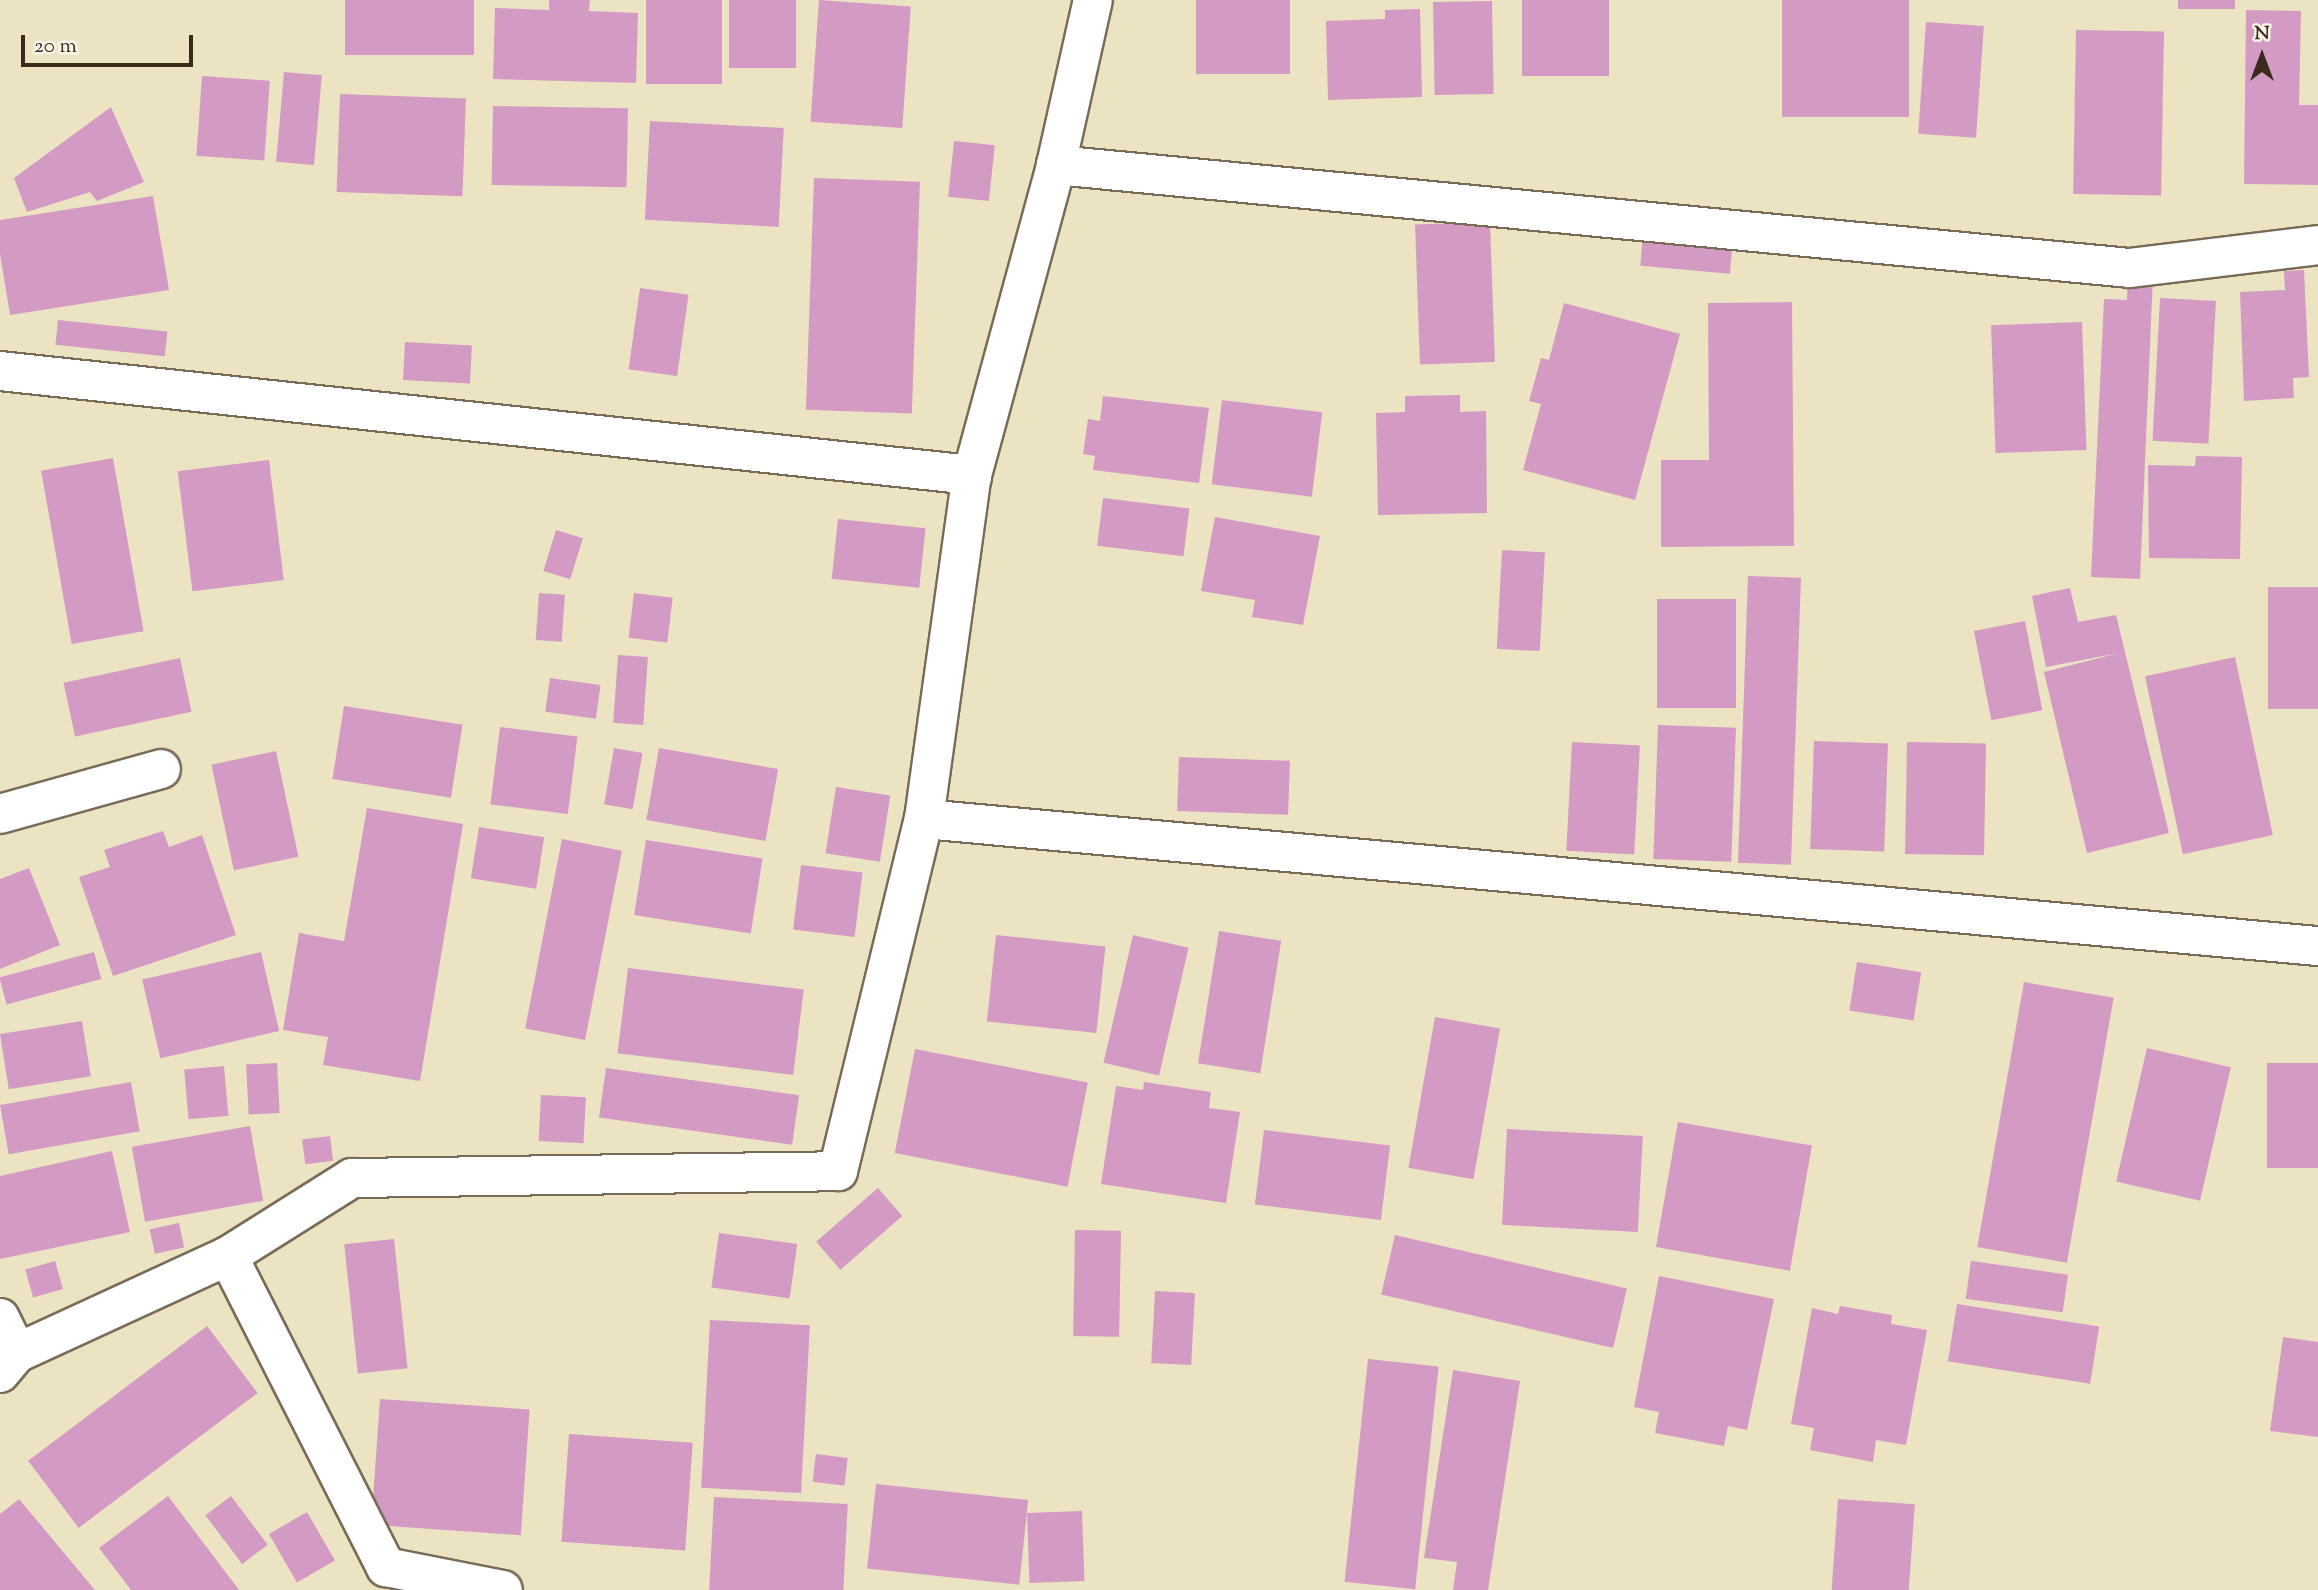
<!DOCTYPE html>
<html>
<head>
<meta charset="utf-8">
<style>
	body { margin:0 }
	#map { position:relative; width:2318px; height:1590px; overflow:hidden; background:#ece3c3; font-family:"Sorts Mill Goudy",serif }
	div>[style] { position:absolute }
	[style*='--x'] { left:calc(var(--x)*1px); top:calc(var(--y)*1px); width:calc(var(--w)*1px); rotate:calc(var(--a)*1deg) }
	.building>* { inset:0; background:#d39bc3; transform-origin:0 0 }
	.roads { filter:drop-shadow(2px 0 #796b58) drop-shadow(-2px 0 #796b58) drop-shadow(0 2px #796b58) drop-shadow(0 -2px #796b58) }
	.minor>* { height:38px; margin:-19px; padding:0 19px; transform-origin:19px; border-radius:19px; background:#fff }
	span { translate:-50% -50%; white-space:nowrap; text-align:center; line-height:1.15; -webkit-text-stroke:5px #f7f3e8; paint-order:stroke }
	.north { position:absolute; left:2227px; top:21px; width:70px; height:70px; -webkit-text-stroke:5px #f7f3e8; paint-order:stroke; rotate:0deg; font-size:19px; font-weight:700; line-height:28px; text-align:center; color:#3b2a1e }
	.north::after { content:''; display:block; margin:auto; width:24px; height:32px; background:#3b2a1e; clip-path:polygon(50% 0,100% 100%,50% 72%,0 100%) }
	.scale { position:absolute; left:21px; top:35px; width:172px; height:32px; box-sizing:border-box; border:4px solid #3b2a1e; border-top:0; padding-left:9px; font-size:21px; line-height:24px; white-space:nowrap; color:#3b2a1e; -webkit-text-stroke:5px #f7f3e8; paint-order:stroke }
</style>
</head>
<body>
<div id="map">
	<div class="building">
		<i style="left:345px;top:0;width:129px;height:55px"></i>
		<i style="clip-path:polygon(549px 0,590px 0,589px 11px,638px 13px,636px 83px,493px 79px,495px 8px,549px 10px)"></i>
		<i style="left:646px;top:0;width:76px;height:84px"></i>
		<i style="left:729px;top:0;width:67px;height:68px"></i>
		<i style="left:819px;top:0;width:92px;height:122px;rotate:4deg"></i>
		<i style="left:1196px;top:0;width:94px;height:74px"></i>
		<i style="left:1522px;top:0;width:87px;height:76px"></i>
		<i style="left:1782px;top:0;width:127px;height:117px"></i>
		<i style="left:2178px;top:0;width:57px;height:9px"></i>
		<i style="left:1492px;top:1px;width:93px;height:59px;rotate:89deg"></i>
		<i style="clip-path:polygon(1420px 9px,1422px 97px,1328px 100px,1326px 21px,1385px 19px,1385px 10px)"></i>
		<i style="clip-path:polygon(2246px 10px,2301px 11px,2299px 105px,2318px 105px,2318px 185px,2244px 184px)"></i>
		<i style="left:1926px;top:22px;width:58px;height:112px;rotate:4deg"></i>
		<i style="left:2076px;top:30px;width:88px;height:164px;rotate:1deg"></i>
		<i style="left:284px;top:72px;width:38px;height:90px;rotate:5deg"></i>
		<i style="left:202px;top:76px;width:68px;height:80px;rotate:4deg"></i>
		<i style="left:340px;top:94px;width:126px;height:98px;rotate:2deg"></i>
		<i style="left:493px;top:106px;width:135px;height:79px;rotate:1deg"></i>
		<i style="clip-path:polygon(111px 107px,144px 182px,97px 201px,90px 192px,27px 212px,14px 178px)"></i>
		<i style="left:650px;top:121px;width:134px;height:99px;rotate:3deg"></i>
		<i style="left:954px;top:141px;width:41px;height:56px;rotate:6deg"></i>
		<i style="left:814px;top:178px;width:106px;height:232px;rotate:2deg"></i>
		<i style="clip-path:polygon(153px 196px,169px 290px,10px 315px,0 254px,0 220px)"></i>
		<i style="left:1490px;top:222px;width:140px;height:75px;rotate:88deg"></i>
		<i style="left:1644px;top:223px;width:90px;height:43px;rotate:5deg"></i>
		<i style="clip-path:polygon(2304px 270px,2309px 377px,2293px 378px,2294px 398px,2244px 401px,2240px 292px,2285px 290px,2284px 271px)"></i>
		<i style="clip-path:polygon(2128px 274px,2153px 275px,2140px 579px,2091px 577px,2104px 299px,2127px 300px)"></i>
		<i style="left:640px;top:288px;width:49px;height:82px;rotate:8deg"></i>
		<i style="left:2160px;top:298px;width:56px;height:143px;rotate:3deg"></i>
		<i style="clip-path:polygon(1792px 302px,1794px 546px,1661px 547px,1661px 460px,1709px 460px,1708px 303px)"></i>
		<i style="clip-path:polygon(1564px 303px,1680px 334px,1635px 500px,1523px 470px,1541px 404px,1529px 401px,1541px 358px,1549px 360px)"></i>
		<i style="left:58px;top:320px;width:110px;height:25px;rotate:6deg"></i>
		<i style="left:2082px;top:322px;width:128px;height:91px;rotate:88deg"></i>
		<i style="left:405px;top:342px;width:67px;height:38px;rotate:3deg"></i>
		<i style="clip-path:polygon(1460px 395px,1460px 412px,1486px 411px,1487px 513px,1378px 515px,1376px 413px,1405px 412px,1405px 396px)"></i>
		<i style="clip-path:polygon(1103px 396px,1209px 408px,1199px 483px,1093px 470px,1095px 456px,1083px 454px,1088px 419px,1100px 421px)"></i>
		<i style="left:1222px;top:400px;width:101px;height:85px;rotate:7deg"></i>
		<i style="clip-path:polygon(2196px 456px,2242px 457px,2240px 559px,2149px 558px,2148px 465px,2195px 466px)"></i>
		<i style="left:113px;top:458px;width:176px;height:73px;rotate:80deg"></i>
		<i style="left:269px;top:460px;width:121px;height:92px;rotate:83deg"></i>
		<i style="left:1103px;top:498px;width:87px;height:48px;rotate:7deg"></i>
		<i style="clip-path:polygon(1215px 517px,1320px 536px,1303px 625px,1252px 617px,1255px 600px,1201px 591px)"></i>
		<i style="left:838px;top:519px;width:88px;height:60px;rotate:6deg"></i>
		<i style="left:556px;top:530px;width:28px;height:43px;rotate:17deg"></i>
		<i style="left:1502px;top:550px;width:43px;height:99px;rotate:3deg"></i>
		<i style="left:1748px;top:576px;width:53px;height:287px;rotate:2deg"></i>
		<i style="left:2318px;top:587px;width:122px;height:50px;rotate:90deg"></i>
		<i style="clip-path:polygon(2070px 588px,2078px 622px,2116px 615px,2169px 833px,2087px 853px,2044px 672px,2119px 653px,2046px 667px,2032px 596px)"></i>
		<i style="left:539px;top:593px;width:26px;height:47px;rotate:4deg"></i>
		<i style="left:634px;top:593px;width:39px;height:45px;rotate:7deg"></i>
		<i style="left:1657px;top:599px;width:79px;height:109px"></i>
		<i style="left:2025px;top:621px;width:91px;height:52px;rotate:79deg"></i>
		<i style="left:618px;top:655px;width:30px;height:68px;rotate:4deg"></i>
		<i style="left:2235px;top:657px;width:182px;height:92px;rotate:78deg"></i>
		<i style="left:180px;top:658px;width:55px;height:119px;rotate:78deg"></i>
		<i style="left:550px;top:678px;width:51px;height:34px;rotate:8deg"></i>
		<i style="left:344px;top:706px;width:120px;height:74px;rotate:9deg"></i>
		<i style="left:1658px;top:725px;width:78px;height:134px;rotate:2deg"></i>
		<i style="left:500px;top:727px;width:78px;height:78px;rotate:7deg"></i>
		<i style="left:1814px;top:741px;width:74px;height:108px;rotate:2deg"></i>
		<i style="left:1572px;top:742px;width:68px;height:109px;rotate:3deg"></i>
		<i style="left:1907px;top:742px;width:79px;height:112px;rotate:1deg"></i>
		<i style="left:614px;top:748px;width:29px;height:57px;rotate:10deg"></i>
		<i style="left:659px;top:748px;width:121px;height:73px;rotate:10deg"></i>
		<i style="left:276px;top:751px;width:108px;height:66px;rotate:78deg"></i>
		<i style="left:1179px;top:757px;width:111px;height:54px;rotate:2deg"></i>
		<i style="left:836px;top:787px;width:55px;height:67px;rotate:9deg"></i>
		<i style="clip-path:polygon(367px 808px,463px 824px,420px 1081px,323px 1065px,328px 1037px,283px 1030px,299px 933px,344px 941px)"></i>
		<i style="left:479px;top:827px;width:66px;height:52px;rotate:9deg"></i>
		<i style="clip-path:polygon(163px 831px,169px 847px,202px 835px,236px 935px,113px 976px,79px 877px,110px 867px,104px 850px)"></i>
		<i style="left:562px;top:839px;width:61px;height:193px;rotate:11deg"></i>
		<i style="left:646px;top:840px;width:118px;height:76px;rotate:9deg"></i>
		<i style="left:801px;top:865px;width:62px;height:65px;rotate:7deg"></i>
		<i style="clip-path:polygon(29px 868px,60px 945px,0 969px,0 879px)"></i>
		<i style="left:1219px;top:931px;width:63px;height:134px;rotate:9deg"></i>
		<i style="left:996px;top:935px;width:110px;height:87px;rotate:6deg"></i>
		<i style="left:1133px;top:935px;width:57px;height:131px;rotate:13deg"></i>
		<i style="left:94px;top:952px;width:28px;height:98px;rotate:75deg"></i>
		<i style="left:261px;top:952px;width:81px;height:122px;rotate:77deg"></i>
		<i style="left:1857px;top:962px;width:65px;height:49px;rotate:9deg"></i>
		<i style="left:628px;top:968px;width:177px;height:86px;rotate:7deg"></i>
		<i style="left:2024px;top:982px;width:91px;height:269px;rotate:10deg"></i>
		<i style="left:1435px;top:1017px;width:66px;height:153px;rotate:10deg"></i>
		<i style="left:82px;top:1021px;width:56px;height:83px;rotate:81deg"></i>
		<i style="left:2147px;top:1048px;width:86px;height:137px;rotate:13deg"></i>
		<i style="left:915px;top:1049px;width:176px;height:106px;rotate:11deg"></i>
		<i style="left:277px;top:1063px;width:50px;height:31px;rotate:87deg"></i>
		<i style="left:2318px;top:1063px;width:105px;height:51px;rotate:90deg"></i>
		<i style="left:224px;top:1066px;width:50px;height:40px;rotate:85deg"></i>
		<i style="left:606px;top:1068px;width:195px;height:50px;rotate:8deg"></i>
		<i style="left:131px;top:1082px;width:50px;height:133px;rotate:80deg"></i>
		<i style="clip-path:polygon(1144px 1082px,1211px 1092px,1209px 1108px,1240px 1112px,1226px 1203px,1101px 1184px,1116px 1086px,1143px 1090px)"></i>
		<i style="left:541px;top:1095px;width:45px;height:46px;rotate:3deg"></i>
		<i style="left:1678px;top:1122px;width:136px;height:127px;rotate:10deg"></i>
		<i style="left:250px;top:1126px;width:76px;height:120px;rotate:80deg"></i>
		<i style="left:1507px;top:1129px;width:136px;height:96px;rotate:3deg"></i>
		<i style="left:1264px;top:1130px;width:127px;height:75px;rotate:7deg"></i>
		<i style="left:330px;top:1136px;width:25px;height:28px;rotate:83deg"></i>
		<i style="clip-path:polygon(112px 1151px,130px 1232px,0 1259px,0 1176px)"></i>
		<i style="left:878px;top:1188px;width:37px;height:82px;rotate:49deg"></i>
		<i style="left:179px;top:1223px;width:25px;height:30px;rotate:78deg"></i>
		<i style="left:1075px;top:1230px;width:46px;height:106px;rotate:1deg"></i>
		<i style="left:719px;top:1233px;width:79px;height:55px;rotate:8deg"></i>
		<i style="left:1395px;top:1235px;width:238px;height:61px;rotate:13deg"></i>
		<i style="left:394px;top:1239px;width:130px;height:50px;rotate:84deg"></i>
		<i style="left:55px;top:1261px;width:29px;height:31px;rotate:74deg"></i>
		<i style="left:1971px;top:1261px;width:98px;height:38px;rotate:8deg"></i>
		<i style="clip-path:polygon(1659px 1276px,1774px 1299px,1747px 1430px,1728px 1426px,1724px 1446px,1655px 1433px,1659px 1412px,1634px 1407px)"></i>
		<i style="left:1155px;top:1291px;width:40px;height:72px;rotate:3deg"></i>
		<i style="left:1957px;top:1304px;width:144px;height:58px;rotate:9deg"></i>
		<i style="clip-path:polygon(1840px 1306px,1892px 1315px,1891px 1324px,1927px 1330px,1906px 1445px,1876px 1440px,1873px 1462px,1810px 1450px,1814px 1428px,1791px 1424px,1812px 1308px,1838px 1314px)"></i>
		<i style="left:710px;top:1320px;width:100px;height:168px;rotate:3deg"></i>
		<i style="left:207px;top:1326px;width:84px;height:224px;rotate:53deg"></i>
		<i style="clip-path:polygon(2283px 1337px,2318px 1342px,2318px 1437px,2270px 1431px)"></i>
		<i style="left:1368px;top:1359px;width:71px;height:224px;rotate:6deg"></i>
		<i style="clip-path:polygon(1453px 1370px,1520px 1381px,1488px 1590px,1453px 1590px,1457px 1562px,1424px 1558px)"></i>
		<i style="left:380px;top:1399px;width:150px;height:126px;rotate:4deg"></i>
		<i style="left:569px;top:1434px;width:124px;height:108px;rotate:4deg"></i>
		<i style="left:816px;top:1454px;width:32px;height:28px;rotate:7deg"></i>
		<i style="left:876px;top:1484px;width:153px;height:85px;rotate:6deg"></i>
		<i style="clip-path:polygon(168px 1496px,239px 1590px,131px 1590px,99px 1548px)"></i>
		<i style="left:231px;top:1496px;width:61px;height:32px;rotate:53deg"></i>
		<i style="left:714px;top:1497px;width:134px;height:93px;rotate:3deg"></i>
		<i style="clip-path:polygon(19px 1499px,95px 1590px,0 1590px,0 1514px)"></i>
		<i style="left:1838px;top:1499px;width:77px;height:91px;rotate:4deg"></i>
		<i style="left:1082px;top:1511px;width:70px;height:55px;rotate:88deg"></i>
		<i style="left:307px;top:1512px;width:56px;height:44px;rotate:60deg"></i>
	</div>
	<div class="roads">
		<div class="minor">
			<i style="--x:1056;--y:165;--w:1078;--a:5.48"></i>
			<i style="--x:2129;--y:268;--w:190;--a:-6.9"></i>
			<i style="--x:0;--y:371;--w:978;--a:6.11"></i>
			<i style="--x:0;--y:814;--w:167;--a:-15.6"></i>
			<i style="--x:924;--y:819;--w:1400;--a:5.21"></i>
			<i style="--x:228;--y:1256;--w:349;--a:63.1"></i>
			<i style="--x:386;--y:1567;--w:119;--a:11.1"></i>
			<i style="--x:0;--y:1318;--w:39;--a:64"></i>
			<i style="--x:0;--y:1373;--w:26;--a:-50"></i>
			<i style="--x:17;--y:1353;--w:232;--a:-24.7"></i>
			<i style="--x:228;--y:1256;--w:146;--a:-32.2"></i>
			<i style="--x:352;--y:1178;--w:486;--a:-0.8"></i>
			<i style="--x:838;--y:1171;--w:362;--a:-76.3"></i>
			<i style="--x:924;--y:819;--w:347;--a:-82.1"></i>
			<i style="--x:972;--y:475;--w:321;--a:-74.8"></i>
			<i style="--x:1056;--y:165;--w:169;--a:-77.4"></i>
		</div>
	</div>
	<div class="north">N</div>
	<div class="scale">20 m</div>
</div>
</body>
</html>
